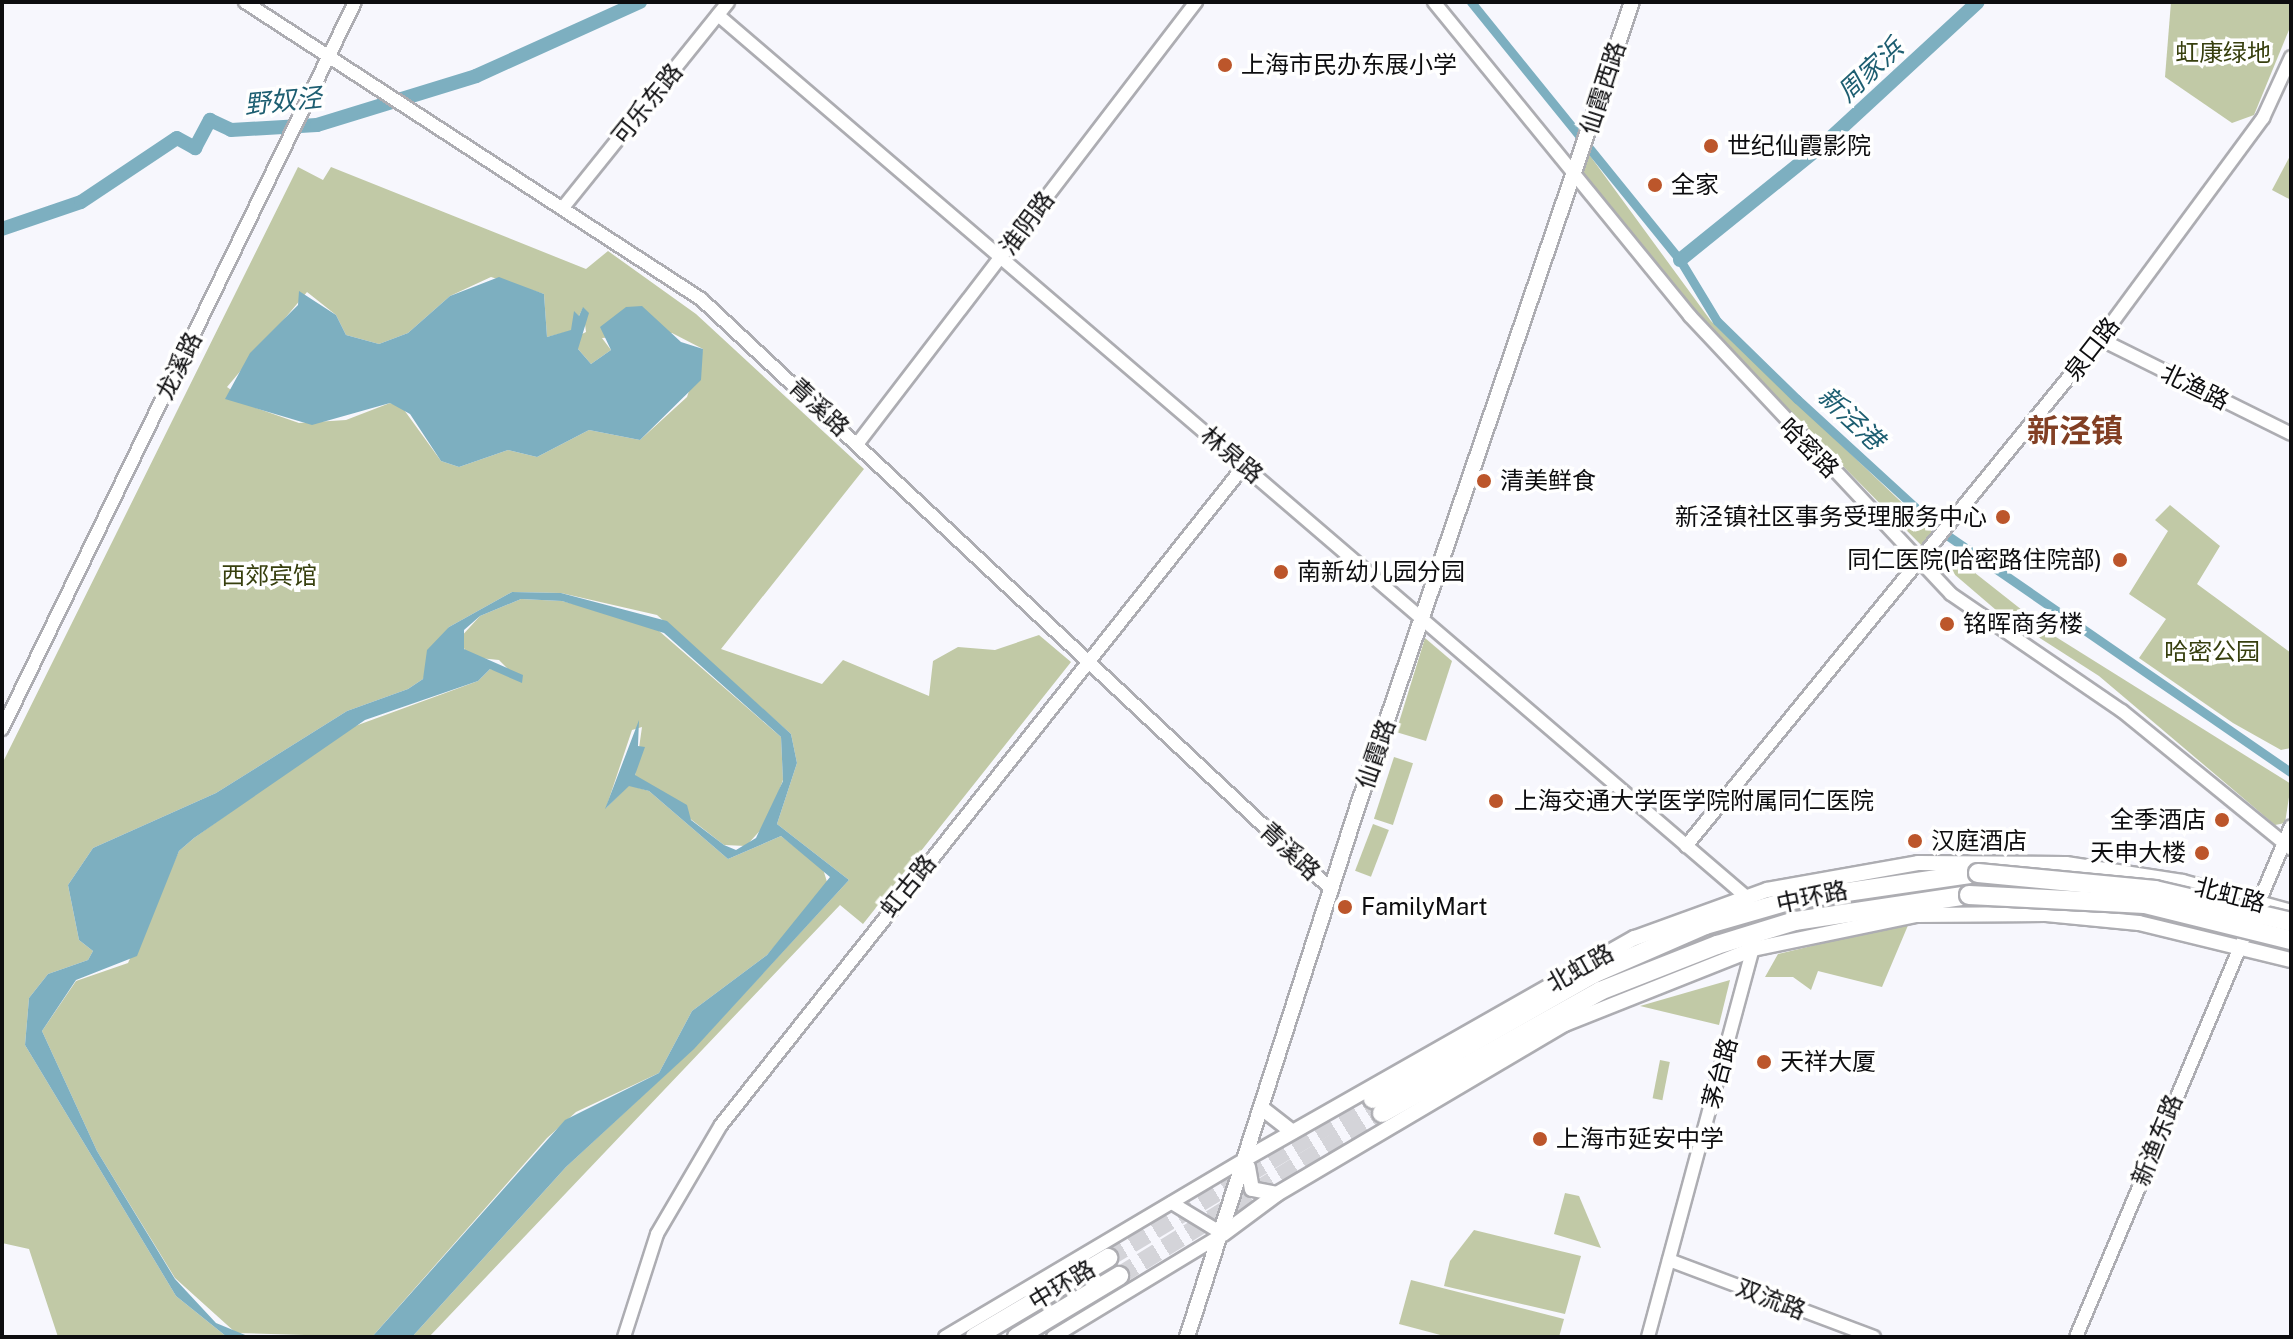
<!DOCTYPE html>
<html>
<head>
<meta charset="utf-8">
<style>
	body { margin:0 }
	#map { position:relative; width:2293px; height:1339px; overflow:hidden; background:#f7f7fd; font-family:"Public Sans","Noto Sans SC",sans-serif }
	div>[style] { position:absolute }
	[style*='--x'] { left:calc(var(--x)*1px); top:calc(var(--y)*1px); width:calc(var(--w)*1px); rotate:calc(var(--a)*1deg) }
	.green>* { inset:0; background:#c1c9a6; transform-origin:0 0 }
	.water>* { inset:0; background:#7dafc0 }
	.canal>* { height:9px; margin:-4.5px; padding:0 4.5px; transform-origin:4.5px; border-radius:4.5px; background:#7dafc0 }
	.river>* { height:14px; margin:-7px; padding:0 7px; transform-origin:7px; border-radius:7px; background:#7dafc0 }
	.highway-tunnel>* { height:18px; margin-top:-9px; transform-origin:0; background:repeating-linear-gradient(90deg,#d4d4d9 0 18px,transparent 0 27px) }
	.roads { filter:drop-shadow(2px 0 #adadb2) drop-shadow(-2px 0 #adadb2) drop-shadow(0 2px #adadb2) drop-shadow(0 -2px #adadb2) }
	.minor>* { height:12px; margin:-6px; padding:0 6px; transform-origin:6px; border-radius:6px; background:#fff }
	.major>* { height:14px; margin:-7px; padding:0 7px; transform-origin:7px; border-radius:7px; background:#fff }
	.highway>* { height:18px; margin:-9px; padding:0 9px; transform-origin:9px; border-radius:9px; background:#fff }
	.bridges { filter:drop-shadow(2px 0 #adadb2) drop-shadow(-2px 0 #adadb2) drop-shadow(0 2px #adadb2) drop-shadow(0 -2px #adadb2) }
	.highway-bridge>* { height:18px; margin:-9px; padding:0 9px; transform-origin:9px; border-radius:9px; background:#fff }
	.dots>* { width:22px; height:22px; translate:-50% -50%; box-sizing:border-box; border:4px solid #fff; border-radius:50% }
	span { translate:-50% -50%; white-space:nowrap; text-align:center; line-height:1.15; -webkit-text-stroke:7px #fff; paint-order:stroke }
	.park-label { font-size:24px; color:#373f0e }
	.poi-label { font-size:24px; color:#0d0d0f }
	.left { translate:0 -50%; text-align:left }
	.right { translate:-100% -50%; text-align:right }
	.street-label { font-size:24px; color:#0d0d0f }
	.water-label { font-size:26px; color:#1d5e71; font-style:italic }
	.district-label { font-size:32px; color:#823f24; font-weight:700 }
	.frame { position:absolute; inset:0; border:4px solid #0d0d0f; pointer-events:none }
</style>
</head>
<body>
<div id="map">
	<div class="green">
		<i style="clip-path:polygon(2171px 2px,2291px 2px,2291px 25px,2254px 115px,2232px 123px,2165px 77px)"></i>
		<i style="clip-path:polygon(1588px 153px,1711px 321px,1937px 536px,1925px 549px,1720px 342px,1581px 174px)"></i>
		<i style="clip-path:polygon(2291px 154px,2291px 200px,2272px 190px)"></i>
		<i style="clip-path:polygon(evenodd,298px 167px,323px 180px,331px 167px,586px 269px,608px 251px,696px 314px,864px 469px,721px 649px,822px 684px,843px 660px,929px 696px,933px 661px,958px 647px,995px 650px,1039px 635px,1071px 662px,863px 924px,840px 905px,429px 1337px,412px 1337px,566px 1167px,694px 1048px,849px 880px,777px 824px,797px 763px,791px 734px,657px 615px,561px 593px,512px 592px,449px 627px,423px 679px,408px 689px,347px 711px,216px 793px,93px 848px,68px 885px,79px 940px,93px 951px,88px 960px,48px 974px,29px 998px,25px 1045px,176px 1296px,227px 1337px,58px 1337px,29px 1249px,2px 1243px,2px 764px,298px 167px,491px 277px,544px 294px,547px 337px,571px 331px,583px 308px,586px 332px,576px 337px,578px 349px,591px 364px,611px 350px,602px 338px,672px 333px,703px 349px,687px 397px,640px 440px,589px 430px,537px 457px,508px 450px,459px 467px,441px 461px,402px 407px,390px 403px,346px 420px,299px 423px,256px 408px,227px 387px,307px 292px,336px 315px,346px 335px,379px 344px,408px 333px,450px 296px,491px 277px)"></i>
		<i style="clip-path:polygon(2170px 505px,2220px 546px,2197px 584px,2291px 653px,2291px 748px,2281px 750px,2233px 723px,2139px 658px,2166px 619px,2129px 594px,2168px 531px,2155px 520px)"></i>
		<i style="clip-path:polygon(1951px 554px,2056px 637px,2291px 784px,2285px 823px,2275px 825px,2099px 676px,1996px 610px,1947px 568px)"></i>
		<i style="clip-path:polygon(521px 599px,562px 601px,651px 624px,781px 737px,783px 780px,767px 823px,746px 846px,724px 845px,635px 776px,642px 727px,632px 730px,606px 808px,629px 785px,649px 791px,728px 859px,781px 836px,823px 869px,828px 885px,767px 955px,692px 1011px,659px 1073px,576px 1112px,547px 1138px,372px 1337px,236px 1333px,175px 1278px,97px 1151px,42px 1031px,76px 981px,128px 963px,179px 851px,194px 838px,347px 729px,478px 681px,490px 669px,511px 672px,499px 660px,469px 657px,459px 639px,480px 616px)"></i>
		<i style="clip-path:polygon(1425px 638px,1452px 661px,1426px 741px,1396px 732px)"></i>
		<i style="left:1394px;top:757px;width:20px;height:65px;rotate:18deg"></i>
		<i style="left:1373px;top:824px;width:17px;height:50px;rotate:21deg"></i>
		<i style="clip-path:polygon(1909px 923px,1882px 987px,1818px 971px,1811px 990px,1793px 977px,1765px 977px,1778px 954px)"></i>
		<i style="clip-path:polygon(1730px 980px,1719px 1025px,1640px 1006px)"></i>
		<i style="left:1660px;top:1060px;width:10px;height:39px;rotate:11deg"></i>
		<i style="clip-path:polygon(1565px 1193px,1579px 1196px,1601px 1248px,1554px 1234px)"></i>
		<i style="clip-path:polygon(1474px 1230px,1581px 1256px,1565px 1314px,1444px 1286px,1450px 1261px)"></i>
		<i style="clip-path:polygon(1411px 1280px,1564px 1319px,1559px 1337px,1448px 1337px,1399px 1324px)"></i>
	</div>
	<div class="water">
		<i style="clip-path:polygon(499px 277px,544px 294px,547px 337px,571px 330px,574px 311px,579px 316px,583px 307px,589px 313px,578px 349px,591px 364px,611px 350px,600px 327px,626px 307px,642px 306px,681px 342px,703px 349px,701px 380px,640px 440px,589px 430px,537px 457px,508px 450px,459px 467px,441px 461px,410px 414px,390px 403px,312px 425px,225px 399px,250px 353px,298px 305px,299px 291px,336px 315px,346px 335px,379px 344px,408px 333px,450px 296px)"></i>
		<i style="clip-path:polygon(512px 592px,561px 593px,667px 621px,791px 734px,797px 763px,777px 824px,849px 880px,694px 1049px,566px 1167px,412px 1337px,372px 1337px,565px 1120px,659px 1073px,692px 1011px,767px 955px,830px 877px,781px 836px,728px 859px,649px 791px,629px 786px,605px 809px,639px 720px,638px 746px,645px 747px,635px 775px,687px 805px,691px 820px,724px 845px,736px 850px,756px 838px,783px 781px,781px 737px,664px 633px,562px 601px,521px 599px,480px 616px,464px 630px,464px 649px,523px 675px,522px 683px,490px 669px,478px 681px,365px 720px,194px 838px,179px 851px,137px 956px,76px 980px,42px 1031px,97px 1151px,175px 1279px,216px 1323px,250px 1337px,227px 1337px,176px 1296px,25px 1045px,29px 998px,48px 974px,88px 960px,93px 951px,79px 940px,68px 885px,93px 848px,216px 793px,347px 711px,408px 689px,423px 679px,427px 650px,449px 627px)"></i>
	</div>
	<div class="canal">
		<i style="--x:1471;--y:2;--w:332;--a:51"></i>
		<i style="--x:1680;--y:260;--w:71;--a:58.8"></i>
		<i style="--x:1717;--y:321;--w:112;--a:44.3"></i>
		<i style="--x:1797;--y:399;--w:195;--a:42.5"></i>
		<i style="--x:1941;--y:531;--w:425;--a:34.6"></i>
	</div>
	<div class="river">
		<i style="--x:2;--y:229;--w:83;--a:-18.9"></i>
		<i style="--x:81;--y:202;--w:115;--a:-33.7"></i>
		<i style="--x:177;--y:138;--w:21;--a:29"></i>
		<i style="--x:195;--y:148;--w:32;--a:-62"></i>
		<i style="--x:210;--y:120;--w:23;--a:25"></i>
		<i style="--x:231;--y:130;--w:86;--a:-3.3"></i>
		<i style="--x:317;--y:125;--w:166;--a:-17.1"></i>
		<i style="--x:476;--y:76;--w:180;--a:-24.3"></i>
		<i style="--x:1680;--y:260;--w:185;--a:-38.9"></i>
		<i style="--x:1824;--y:144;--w:209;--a:-42.7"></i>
	</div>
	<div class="highway-tunnel">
		<i style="--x:1108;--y:1258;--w:309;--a:-31"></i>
		<i style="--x:1119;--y:1276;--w:309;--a:-31.8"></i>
	</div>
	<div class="roads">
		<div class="minor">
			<i style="--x:245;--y:2;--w:544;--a:33.08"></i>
			<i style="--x:701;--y:299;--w:863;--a:43.12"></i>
			<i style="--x:1434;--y:2;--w:405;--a:50.8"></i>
			<i style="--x:1690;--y:316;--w:381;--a:46.8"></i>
			<i style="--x:1951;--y:594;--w:207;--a:34.4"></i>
			<i style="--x:2122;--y:711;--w:218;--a:39.2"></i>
			<i style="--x:718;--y:15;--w:1353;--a:40.62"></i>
			<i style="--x:565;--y:205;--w:260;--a:-51.2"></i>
			<i style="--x:2100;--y:339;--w:213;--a:26.4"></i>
			<i style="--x:858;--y:443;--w:556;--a:-52.53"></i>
			<i style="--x:2;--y:729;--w:808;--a:-64.1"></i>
			<i style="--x:1686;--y:846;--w:655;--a:-50.77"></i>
			<i style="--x:2100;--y:339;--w:275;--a:-53.6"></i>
			<i style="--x:2263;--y:118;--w:67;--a:-65.3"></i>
			<i style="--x:1669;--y:1260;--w:219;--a:20.6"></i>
			<i style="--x:624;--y:1337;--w:108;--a:-72.2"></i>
			<i style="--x:657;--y:1234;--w:126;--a:-59.6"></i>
			<i style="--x:721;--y:1125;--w:841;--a:-51.56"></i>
			<i style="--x:945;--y:1337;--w:351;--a:-30.7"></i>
			<i style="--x:1053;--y:1337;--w:199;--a:-31.2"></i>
			<i style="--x:1223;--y:1234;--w:60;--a:-148.7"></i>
			<i style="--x:1648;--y:1337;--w:402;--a:-74.9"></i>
			<i style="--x:2076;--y:1337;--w:554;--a:-67.18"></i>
		</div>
		<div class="major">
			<i style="--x:1263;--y:1109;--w:37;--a:38"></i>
			<i style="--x:1247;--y:1158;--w:446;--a:-29.6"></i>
			<i style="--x:1635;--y:938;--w:140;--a:-20"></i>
			<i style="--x:1767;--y:890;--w:153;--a:-10.1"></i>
			<i style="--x:1918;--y:863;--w:148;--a:0.4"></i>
			<i style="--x:2066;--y:864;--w:118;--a:8.7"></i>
			<i style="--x:2183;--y:882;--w:112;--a:15.5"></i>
			<i style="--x:1248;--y:1167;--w:22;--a:80"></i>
			<i style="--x:1252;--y:1189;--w:25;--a:11"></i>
			<i style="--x:1223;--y:1234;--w:67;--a:-36.5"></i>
			<i style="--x:1277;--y:1194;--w:334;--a:-30.6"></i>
			<i style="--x:1565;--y:1024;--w:202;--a:-21.7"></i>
			<i style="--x:1753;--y:949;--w:167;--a:-11.8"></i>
			<i style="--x:1916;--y:915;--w:130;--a:-0.4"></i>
			<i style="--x:2046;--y:914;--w:93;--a:5.5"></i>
			<i style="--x:2139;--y:923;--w:156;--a:13.7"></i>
			<i style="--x:1187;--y:1337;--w:562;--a:-72.18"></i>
			<i style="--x:1359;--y:802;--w:845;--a:-71.16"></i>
		</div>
		<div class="highway">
			<i style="--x:1373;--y:1099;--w:253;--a:-29.6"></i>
			<i style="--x:1593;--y:974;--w:122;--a:-23.6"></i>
			<i style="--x:1705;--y:925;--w:91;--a:-16"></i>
			<i style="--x:1792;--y:900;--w:188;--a:-8.3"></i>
			<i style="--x:1382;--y:1113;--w:250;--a:-29.2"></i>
			<i style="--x:1600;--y:991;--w:126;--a:-21.5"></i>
			<i style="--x:1717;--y:945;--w:82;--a:-17.1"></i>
			<i style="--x:1795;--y:921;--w:176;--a:-8.5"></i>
			<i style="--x:975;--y:1337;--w:155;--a:-30.7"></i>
			<i style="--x:1017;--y:1337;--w:119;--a:-30.9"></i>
		</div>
	</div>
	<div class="bridges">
		<div class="highway-bridge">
			<i style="--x:1978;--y:873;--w:178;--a:5.5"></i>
			<i style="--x:2155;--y:890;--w:140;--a:13.2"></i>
			<i style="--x:1969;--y:895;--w:176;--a:2.9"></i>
			<i style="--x:2145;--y:904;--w:150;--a:13.9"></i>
		</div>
	</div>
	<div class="dots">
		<i style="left:1225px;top:65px;background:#bc562b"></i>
		<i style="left:1711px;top:146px;background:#bc562b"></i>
		<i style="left:1655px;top:185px;background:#bc562b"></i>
		<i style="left:1484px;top:481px;background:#bc562b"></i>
		<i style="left:2003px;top:517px;background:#bc562b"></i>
		<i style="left:2120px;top:560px;background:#bc562b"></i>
		<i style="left:1281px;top:572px;background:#bc562b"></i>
		<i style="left:1947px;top:624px;background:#bc562b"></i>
		<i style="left:1496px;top:801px;background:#bc562b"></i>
		<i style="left:2222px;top:820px;background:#bc562b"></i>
		<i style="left:1915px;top:841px;background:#bc562b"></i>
		<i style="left:2202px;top:853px;background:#bc562b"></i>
		<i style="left:1345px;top:907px;background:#bc562b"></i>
		<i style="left:1764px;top:1062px;background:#bc562b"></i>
		<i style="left:1540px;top:1139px;background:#bc562b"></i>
	</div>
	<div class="park-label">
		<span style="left:2223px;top:53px">虹康绿地</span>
		<span style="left:269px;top:576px">西郊宾馆</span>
		<span style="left:2212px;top:652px">哈密公园</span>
	</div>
	<div class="poi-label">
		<span class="left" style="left:1241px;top:65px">上海市民办东展小学</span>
		<span class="left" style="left:1727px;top:146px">世纪仙霞影院</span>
		<span class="left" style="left:1671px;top:185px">全家</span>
		<span class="left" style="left:1500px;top:481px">清美鲜食</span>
		<span class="right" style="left:1987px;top:517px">新泾镇社区事务受理服务中心</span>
		<span class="right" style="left:2102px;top:560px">同仁医院(哈密路住院部)</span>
		<span class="left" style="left:1297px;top:572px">南新幼儿园分园</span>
		<span class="left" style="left:1963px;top:624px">铭晖商务楼</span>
		<span class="left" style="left:1514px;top:801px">上海交通大学医学院附属同仁医院</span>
		<span class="right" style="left:2206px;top:820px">全季酒店</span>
		<span class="left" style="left:1931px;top:841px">汉庭酒店</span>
		<span class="right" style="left:2186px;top:853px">天申大楼</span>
		<span class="left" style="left:1361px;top:907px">FamilyMart</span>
		<span class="left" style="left:1780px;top:1062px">天祥大厦</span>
		<span class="left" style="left:1556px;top:1139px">上海市延安中学</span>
	</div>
	<div class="street-label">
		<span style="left:1603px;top:88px;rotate:-72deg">仙霞西路</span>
		<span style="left:647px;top:104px;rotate:-51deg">可乐东路</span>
		<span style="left:1027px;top:223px;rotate:-53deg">淮阴路</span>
		<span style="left:2092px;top:349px;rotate:-52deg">泉口路</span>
		<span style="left:179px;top:366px;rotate:-64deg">龙溪路</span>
		<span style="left:2195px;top:387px;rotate:26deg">北渔路</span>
		<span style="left:819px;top:407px;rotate:43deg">青溪路</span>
		<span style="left:1809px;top:448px;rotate:45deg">哈密路</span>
		<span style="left:1232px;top:455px;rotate:40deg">林泉路</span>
		<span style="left:1376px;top:754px;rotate:-71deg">仙霞路</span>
		<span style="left:1290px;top:851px;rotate:43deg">青溪路</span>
		<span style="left:908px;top:886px;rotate:-51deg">虹古路</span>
		<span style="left:2230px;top:895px;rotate:15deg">北虹路</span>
		<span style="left:1812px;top:897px;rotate:-12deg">中环路</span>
		<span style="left:1580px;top:968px;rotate:-29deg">北虹路</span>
		<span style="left:1720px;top:1073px;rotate:-75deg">茅台路</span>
		<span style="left:2157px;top:1140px;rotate:-68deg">新渔东路</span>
		<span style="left:1062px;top:1285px;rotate:-31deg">中环路</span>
		<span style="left:1771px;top:1299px;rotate:21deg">双流路</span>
	</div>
	<div class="water-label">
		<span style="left:1870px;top:70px;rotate:-43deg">周家浜</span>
		<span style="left:283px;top:101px;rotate:-6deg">野奴泾</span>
		<span style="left:1851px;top:418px;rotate:43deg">新泾港</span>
	</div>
	<div class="district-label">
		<span style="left:2075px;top:431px">新泾镇</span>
	</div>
	<div class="frame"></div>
</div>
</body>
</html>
